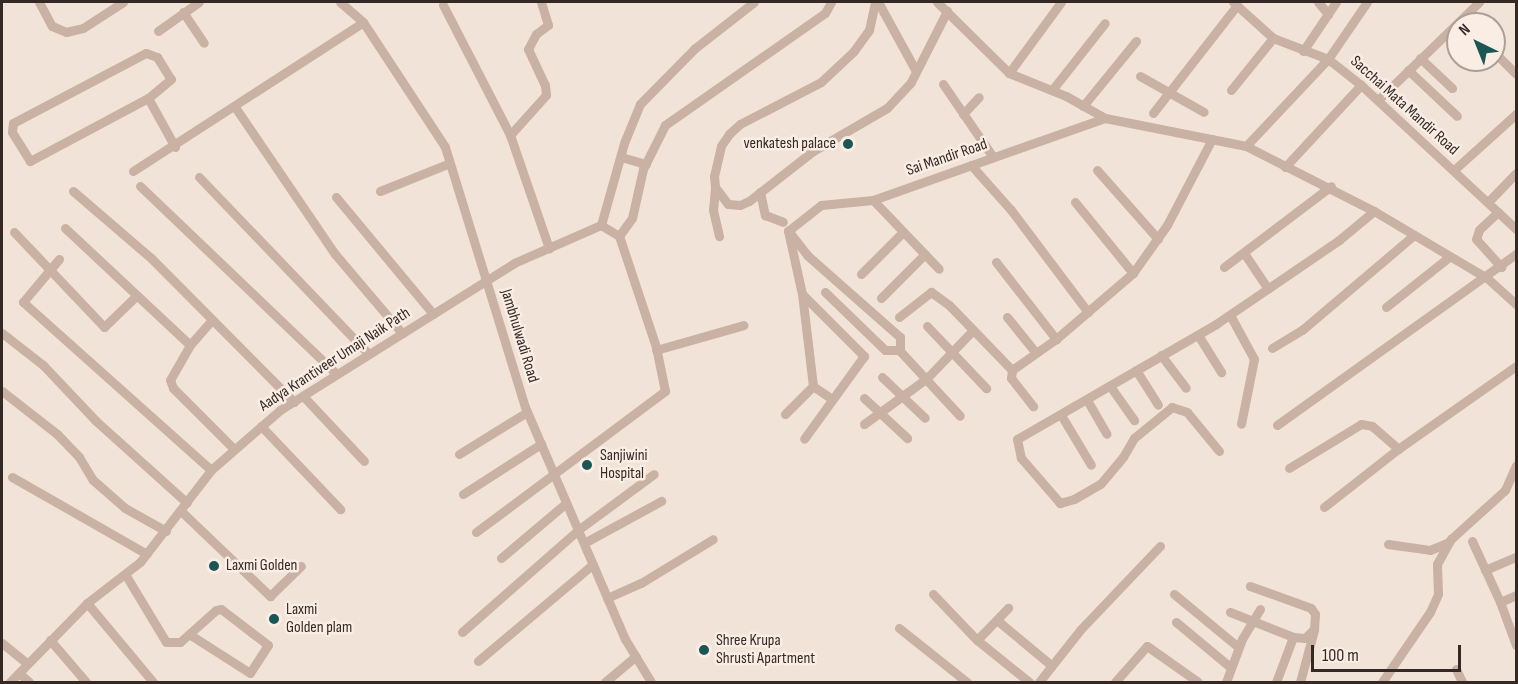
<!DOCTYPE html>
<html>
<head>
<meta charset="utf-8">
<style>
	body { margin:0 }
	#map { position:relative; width:1518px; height:684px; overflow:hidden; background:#f1e3d8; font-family:"Sofia Sans Condensed",sans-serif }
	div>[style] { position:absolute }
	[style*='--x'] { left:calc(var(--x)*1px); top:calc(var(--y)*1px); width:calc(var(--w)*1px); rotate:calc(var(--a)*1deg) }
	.minor>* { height:9px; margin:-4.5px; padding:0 4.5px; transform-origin:4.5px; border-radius:4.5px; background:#c9b1a4 }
	.dots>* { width:16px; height:16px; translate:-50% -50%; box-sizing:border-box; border:3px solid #f9ede4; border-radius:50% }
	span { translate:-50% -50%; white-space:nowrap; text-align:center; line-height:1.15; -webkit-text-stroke:5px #f9ede4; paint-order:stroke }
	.street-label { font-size:16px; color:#352926 }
	.poi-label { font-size:16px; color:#352926 }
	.right { translate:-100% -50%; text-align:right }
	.left { translate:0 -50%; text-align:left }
	.frame { position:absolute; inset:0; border:3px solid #352926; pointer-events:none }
	.north { position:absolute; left:1446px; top:12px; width:60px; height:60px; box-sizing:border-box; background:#f9ede4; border:2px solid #ab9f98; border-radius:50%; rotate:317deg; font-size:16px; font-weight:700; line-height:24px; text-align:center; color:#352926 }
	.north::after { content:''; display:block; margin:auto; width:21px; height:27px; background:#1b5654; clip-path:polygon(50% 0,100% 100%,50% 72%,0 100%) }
	.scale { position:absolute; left:1311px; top:645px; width:150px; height:27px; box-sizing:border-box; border:3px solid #352926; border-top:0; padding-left:8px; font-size:18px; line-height:21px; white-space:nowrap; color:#352926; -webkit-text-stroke:4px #f9ede4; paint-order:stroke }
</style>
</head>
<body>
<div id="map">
	<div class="minor">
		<i style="--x:39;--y:2;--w:27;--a:62"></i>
		<i style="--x:52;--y:26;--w:15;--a:23"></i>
		<i style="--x:66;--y:32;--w:17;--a:-13"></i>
		<i style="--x:83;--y:28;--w:48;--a:-33"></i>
		<i style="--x:340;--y:2;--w:30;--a:41"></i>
		<i style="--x:363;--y:22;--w:149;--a:56.7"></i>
		<i style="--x:445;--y:147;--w:272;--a:72.9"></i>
		<i style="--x:525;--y:407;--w:253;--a:66.7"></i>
		<i style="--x:625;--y:639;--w:50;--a:58.8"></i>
		<i style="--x:541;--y:2;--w:24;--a:73"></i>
		<i style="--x:548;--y:25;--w:15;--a:143"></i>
		<i style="--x:536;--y:34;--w:17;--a:118"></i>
		<i style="--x:528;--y:49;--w:40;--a:65"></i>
		<i style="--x:545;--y:85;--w:10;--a:84"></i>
		<i style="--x:546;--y:95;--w:54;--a:132"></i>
		<i style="--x:510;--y:135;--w:120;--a:71"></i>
		<i style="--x:875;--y:2;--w:29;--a:102"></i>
		<i style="--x:869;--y:30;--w:26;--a:126"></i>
		<i style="--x:854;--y:51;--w:45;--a:136.8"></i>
		<i style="--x:821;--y:82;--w:91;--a:152.6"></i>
		<i style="--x:740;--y:124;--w:15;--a:138"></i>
		<i style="--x:729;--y:134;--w:14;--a:124"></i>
		<i style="--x:721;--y:146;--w:31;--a:103"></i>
		<i style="--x:714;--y:176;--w:11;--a:85"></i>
		<i style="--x:715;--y:187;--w:21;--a:53"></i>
		<i style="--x:728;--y:204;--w:12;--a:5"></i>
		<i style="--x:740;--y:205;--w:10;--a:-24"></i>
		<i style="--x:749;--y:201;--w:81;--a:-38"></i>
		<i style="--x:813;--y:151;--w:86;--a:-30.2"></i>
		<i style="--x:887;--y:108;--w:35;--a:-47"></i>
		<i style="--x:911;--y:82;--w:80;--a:-63.1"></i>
		<i style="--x:878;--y:2;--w:79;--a:61.2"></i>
		<i style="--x:937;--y:2;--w:101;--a:44.6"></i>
		<i style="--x:1061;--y:2;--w:88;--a:126.2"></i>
		<i style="--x:1009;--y:73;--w:61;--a:22"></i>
		<i style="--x:1066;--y:96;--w:45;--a:29.4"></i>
		<i style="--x:1105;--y:118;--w:144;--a:11.2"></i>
		<i style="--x:1246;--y:146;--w:144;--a:26.9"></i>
		<i style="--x:1374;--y:211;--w:131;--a:30.7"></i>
		<i style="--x:1487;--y:278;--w:39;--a:42"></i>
		<i style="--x:1233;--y:2;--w:54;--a:42"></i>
		<i style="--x:1273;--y:38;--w:59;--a:20.9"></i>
		<i style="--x:1328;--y:59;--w:42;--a:38.2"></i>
		<i style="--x:1361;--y:85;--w:212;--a:42.9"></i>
		<i style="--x:1318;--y:2;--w:16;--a:50"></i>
		<i style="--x:443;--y:5;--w:146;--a:62.7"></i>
		<i style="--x:183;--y:12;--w:37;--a:56"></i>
		<i style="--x:158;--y:31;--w:50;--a:-35.3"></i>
		<i style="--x:1303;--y:51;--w:59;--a:-56"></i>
		<i style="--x:1494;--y:52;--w:31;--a:45"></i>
		<i style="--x:146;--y:53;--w:12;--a:20"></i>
		<i style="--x:157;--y:57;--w:26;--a:58"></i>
		<i style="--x:171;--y:79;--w:30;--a:140"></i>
		<i style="--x:148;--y:98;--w:134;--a:151.9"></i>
		<i style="--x:30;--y:161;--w:34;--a:-122"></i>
		<i style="--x:12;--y:132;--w:9;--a:-84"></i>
		<i style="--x:13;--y:123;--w:150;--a:-27.8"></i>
		<i style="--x:1420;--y:58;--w:44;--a:43.2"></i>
		<i style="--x:1408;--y:70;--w:67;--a:43.2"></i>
		<i style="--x:1140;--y:76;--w:73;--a:29.4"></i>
		<i style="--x:943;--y:84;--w:88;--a:55.6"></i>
		<i style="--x:1052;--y:90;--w:85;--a:-51.7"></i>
		<i style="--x:1231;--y:90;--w:67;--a:-51.1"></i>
		<i style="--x:148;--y:98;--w:56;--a:61.1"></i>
		<i style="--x:1378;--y:100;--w:141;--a:-44.1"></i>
		<i style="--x:1083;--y:106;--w:84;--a:-50.8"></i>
		<i style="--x:235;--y:107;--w:178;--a:55.8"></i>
		<i style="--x:335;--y:254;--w:104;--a:49.7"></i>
		<i style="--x:1153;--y:113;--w:137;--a:-52.1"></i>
		<i style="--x:963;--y:114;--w:23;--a:-47"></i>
		<i style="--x:1246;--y:146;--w:120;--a:-46.7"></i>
		<i style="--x:1328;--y:59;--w:69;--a:-55.6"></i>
		<i style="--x:621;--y:157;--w:26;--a:16"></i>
		<i style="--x:971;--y:165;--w:60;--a:48.4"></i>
		<i style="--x:1011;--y:210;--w:128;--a:53"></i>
		<i style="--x:1285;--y:167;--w:112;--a:-47.2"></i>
		<i style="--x:1097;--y:170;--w:92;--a:48.5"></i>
		<i style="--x:1454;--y:170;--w:84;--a:-42.1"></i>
		<i style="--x:133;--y:171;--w:274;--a:-32.9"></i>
		<i style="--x:199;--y:177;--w:245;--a:46.2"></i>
		<i style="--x:140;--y:186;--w:272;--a:43.7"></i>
		<i style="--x:715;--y:188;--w:22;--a:95"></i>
		<i style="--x:713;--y:210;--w:27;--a:77"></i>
		<i style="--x:73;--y:191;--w:103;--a:40.7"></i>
		<i style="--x:151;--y:258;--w:203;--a:45.2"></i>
		<i style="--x:380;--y:191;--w:75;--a:-21.8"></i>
		<i style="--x:760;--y:192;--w:24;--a:78"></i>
		<i style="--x:765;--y:215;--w:19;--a:21"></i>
		<i style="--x:336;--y:197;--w:152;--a:50.3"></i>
		<i style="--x:873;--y:200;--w:95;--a:46.3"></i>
		<i style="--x:1075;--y:202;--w:92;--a:50.8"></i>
		<i style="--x:1488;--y:202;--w:40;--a:-46"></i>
		<i style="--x:1498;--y:212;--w:26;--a:137"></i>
		<i style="--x:1479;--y:230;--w:9;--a:108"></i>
		<i style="--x:1476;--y:239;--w:38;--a:48"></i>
		<i style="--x:65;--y:228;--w:171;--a:43.1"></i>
		<i style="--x:190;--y:345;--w:33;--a:-49"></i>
		<i style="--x:14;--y:232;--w:131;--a:46.5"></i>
		<i style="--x:104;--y:327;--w:45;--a:-44.1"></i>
		<i style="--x:790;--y:233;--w:28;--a:52"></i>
		<i style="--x:807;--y:255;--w:124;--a:41.4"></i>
		<i style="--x:900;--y:337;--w:14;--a:90"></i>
		<i style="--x:900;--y:351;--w:88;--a:47.3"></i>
		<i style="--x:619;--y:236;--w:22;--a:-54"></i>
		<i style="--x:632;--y:218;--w:50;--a:-77.3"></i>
		<i style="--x:643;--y:169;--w:49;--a:-63.4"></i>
		<i style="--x:665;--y:125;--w:195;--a:-35"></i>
		<i style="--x:825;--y:13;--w:13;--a:-61"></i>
		<i style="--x:1244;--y:253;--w:43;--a:56.3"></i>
		<i style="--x:59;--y:259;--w:56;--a:129.9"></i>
		<i style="--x:23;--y:302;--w:252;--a:41.8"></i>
		<i style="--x:996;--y:262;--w:98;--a:52.1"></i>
		<i style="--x:1224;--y:267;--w:134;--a:-37.1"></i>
		<i style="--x:861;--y:274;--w:59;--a:-45"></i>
		<i style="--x:825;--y:292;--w:83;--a:44"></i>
		<i style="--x:885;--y:350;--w:15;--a:0"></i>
		<i style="--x:802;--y:294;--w:88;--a:45"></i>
		<i style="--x:864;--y:356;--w:102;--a:125.9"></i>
		<i style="--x:881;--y:298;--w:62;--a:-45"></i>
		<i style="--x:1386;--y:307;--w:80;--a:-38.4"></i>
		<i style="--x:1230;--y:315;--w:50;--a:61.4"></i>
		<i style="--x:1254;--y:359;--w:66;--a:101.3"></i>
		<i style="--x:899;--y:317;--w:41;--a:-38"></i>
		<i style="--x:931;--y:292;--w:22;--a:36"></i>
		<i style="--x:949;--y:305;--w:91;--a:45.9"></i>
		<i style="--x:1012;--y:370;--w:54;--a:-35.2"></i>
		<i style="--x:1056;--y:339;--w:101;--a:-40.6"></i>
		<i style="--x:1133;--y:273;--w:59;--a:-54.7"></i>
		<i style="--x:1167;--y:225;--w:97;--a:-62.4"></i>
		<i style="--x:1007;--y:317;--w:46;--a:51.1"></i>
		<i style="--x:927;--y:326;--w:86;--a:46.4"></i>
		<i style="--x:2;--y:333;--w:52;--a:38"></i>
		<i style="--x:43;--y:365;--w:77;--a:46.6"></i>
		<i style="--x:96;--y:421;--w:122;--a:42"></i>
		<i style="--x:1198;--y:335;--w:44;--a:58.1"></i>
		<i style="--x:190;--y:345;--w:40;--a:119.7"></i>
		<i style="--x:170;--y:380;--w:9;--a:69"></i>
		<i style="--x:173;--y:388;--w:85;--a:45"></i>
		<i style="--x:1272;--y:348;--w:35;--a:-31"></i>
		<i style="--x:1302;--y:330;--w:147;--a:-40.3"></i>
		<i style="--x:656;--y:350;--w:91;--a:-15.9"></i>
		<i style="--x:1161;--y:355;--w:41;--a:52.9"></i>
		<i style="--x:1012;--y:370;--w:8;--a:97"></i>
		<i style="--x:1011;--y:378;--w:36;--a:52"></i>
		<i style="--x:1136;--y:370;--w:41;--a:57.8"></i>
		<i style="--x:882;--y:377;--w:59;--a:43.6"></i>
		<i style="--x:1110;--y:386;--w:42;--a:54.8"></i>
		<i style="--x:2;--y:391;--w:70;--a:38"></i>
		<i style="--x:57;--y:434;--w:32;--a:46"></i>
		<i style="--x:79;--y:457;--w:27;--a:59"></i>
		<i style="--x:93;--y:480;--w:43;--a:41.2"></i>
		<i style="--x:125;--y:508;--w:47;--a:29.3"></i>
		<i style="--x:303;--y:396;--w:89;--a:46.8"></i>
		<i style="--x:864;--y:398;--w:59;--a:42.9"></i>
		<i style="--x:832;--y:399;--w:23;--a:-146"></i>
		<i style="--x:813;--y:386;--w:93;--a:-96.8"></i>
		<i style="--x:802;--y:294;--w:65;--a:-102.5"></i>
		<i style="--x:788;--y:231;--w:42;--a:-38.2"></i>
		<i style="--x:821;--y:205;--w:52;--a:-5.5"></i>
		<i style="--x:873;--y:200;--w:246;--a:-19.5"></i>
		<i style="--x:1087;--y:400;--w:39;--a:60"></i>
		<i style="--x:785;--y:414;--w:40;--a:-45"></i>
		<i style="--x:1061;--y:415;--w:58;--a:59"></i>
		<i style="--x:864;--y:424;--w:78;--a:-36.1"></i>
		<i style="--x:927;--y:378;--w:65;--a:-46.2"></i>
		<i style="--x:1277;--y:425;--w:294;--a:-35.6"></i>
		<i style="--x:261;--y:426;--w:115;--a:46.4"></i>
		<i style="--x:1219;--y:451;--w:50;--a:-129.4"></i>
		<i style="--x:1187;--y:412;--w:16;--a:-162"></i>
		<i style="--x:1172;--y:407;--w:49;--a:140.8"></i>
		<i style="--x:1134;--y:438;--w:22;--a:120"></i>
		<i style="--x:1123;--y:457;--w:35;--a:130"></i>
		<i style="--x:1100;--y:484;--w:30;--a:150"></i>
		<i style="--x:1074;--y:499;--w:15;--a:164"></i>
		<i style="--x:1060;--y:503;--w:60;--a:-130.9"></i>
		<i style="--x:1021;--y:458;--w:19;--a:-102"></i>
		<i style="--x:1017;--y:439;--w:230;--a:-30"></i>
		<i style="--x:1216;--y:324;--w:149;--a:-34.3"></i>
		<i style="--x:1339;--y:240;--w:45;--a:-39.6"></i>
		<i style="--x:459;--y:454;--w:80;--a:-31.7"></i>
		<i style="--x:1289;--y:468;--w:84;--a:-31.4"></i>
		<i style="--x:1361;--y:424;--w:11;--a:10"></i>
		<i style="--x:1372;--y:426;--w:35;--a:41"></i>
		<i style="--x:12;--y:477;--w:155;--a:29.7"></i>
		<i style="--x:463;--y:494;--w:93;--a:-32.7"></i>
		<i style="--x:1324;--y:507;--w:94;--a:-38.1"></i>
		<i style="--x:1398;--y:449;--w:144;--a:-35.1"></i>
		<i style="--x:182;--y:512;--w:122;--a:43.7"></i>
		<i style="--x:270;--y:596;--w:43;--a:-44.1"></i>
		<i style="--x:476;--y:532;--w:236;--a:-36.7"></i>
		<i style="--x:665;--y:391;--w:45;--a:-101.6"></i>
		<i style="--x:656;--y:347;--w:117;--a:-108.4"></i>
		<i style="--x:619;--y:236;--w:21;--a:-149"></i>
		<i style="--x:1472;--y:541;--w:67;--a:65.3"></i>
		<i style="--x:584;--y:543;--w:88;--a:-28.6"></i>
		<i style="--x:1388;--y:544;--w:42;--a:8.1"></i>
		<i style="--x:1430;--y:550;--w:21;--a:-23"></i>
		<i style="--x:501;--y:558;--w:85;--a:-40.2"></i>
		<i style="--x:1485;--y:570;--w:34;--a:-23"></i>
		<i style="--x:125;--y:574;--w:79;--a:58.9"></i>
		<i style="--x:166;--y:642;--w:14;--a:0"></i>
		<i style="--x:180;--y:642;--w:48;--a:-41.6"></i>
		<i style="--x:216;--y:610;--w:5;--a:-11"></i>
		<i style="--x:221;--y:609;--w:59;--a:37.5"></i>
		<i style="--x:268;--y:645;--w:33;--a:123"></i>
		<i style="--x:250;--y:673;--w:72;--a:-147.4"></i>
		<i style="--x:933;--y:594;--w:64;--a:46.3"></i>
		<i style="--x:977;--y:640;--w:45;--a:-45.9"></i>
		<i style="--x:1174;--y:594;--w:83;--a:39.6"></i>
		<i style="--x:1516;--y:595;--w:17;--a:156"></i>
		<i style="--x:1500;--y:602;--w:46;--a:69.6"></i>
		<i style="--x:607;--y:598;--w:37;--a:-24"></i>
		<i style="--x:641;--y:583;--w:84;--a:-31.4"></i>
		<i style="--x:87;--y:603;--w:103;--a:50.1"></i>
		<i style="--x:1230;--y:612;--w:68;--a:21.6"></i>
		<i style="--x:1293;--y:637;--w:12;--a:5"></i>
		<i style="--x:1305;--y:638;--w:13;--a:-45"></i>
		<i style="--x:1314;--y:629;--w:15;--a:-86"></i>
		<i style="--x:1315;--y:614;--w:7;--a:-124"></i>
		<i style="--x:1311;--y:608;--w:65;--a:-160.2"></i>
		<i style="--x:998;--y:621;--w:70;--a:39.8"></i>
		<i style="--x:1176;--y:622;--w:70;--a:39.8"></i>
		<i style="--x:899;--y:628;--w:87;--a:38.5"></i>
		<i style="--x:462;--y:632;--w:154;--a:-41.3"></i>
		<i style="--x:578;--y:530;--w:94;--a:-36.4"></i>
		<i style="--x:50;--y:640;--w:55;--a:49.4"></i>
		<i style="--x:977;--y:640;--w:67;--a:38.9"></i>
		<i style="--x:2;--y:643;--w:32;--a:39"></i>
		<i style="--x:478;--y:661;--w:150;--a:-40.1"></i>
		<i style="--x:1456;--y:669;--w:14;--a:65"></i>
		<i style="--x:19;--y:673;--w:13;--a:42"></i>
		<i style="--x:10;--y:682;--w:110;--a:-45.7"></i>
		<i style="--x:87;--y:603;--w:67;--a:-37.7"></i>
		<i style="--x:140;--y:562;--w:116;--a:-52.3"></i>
		<i style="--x:211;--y:470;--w:91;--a:-41"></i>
		<i style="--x:280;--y:410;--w:276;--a:-32.1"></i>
		<i style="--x:514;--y:263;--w:95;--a:-23.6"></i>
		<i style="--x:601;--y:225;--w:85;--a:-74.3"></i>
		<i style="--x:624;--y:143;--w:42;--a:-67.7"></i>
		<i style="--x:640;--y:104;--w:77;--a:-45.5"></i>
		<i style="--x:694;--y:49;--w:76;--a:-38.1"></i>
		<i style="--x:605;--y:682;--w:40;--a:-40"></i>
		<i style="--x:1039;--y:682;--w:66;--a:-51.7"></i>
		<i style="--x:1080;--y:630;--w:116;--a:-46.4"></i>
		<i style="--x:1115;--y:682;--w:48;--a:-48.4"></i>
		<i style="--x:1147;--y:646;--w:62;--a:35.2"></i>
		<i style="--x:1226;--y:682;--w:46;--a:-69.6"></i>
		<i style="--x:1242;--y:639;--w:35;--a:-59"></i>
		<i style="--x:1276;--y:682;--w:48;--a:-69.3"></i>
		<i style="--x:1300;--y:682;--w:54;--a:-74.9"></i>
		<i style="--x:1382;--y:682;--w:85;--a:-55.6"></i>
		<i style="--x:1430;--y:612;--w:20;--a:-66"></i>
		<i style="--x:1438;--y:594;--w:30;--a:-92"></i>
		<i style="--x:1437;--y:564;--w:29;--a:-61"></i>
		<i style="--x:1451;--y:539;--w:73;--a:-42.2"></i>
		<i style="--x:1505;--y:490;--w:27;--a:-66"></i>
	</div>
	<div class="dots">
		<i style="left:848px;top:144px;background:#1b5654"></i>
		<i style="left:587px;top:465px;background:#1b5654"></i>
		<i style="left:214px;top:566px;background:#1b5654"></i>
		<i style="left:274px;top:619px;background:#1b5654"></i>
		<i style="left:704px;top:650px;background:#1b5654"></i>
	</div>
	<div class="street-label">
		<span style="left:1404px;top:106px;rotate:42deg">Sacchai Mata Mandir Road</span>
		<span style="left:947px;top:158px;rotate:-19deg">Sai Mandir Road</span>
		<span style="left:519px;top:336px;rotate:73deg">Jambhulwadi Road</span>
		<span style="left:335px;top:360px;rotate:-33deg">Aadya Krantiveer Umaji Naik Path</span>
	</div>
	<div class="poi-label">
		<span class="right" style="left:836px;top:144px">venkatesh palace</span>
		<span class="left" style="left:600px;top:465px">Sanjiwini<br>Hospital</span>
		<span class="left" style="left:226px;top:566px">Laxmi Golden</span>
		<span class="left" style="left:286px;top:619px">Laxmi<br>Golden plam</span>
		<span class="left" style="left:716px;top:650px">Shree Krupa<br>Shrusti Apartment</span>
	</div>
	<div class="frame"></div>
	<div class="north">N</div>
	<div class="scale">100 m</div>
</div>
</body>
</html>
